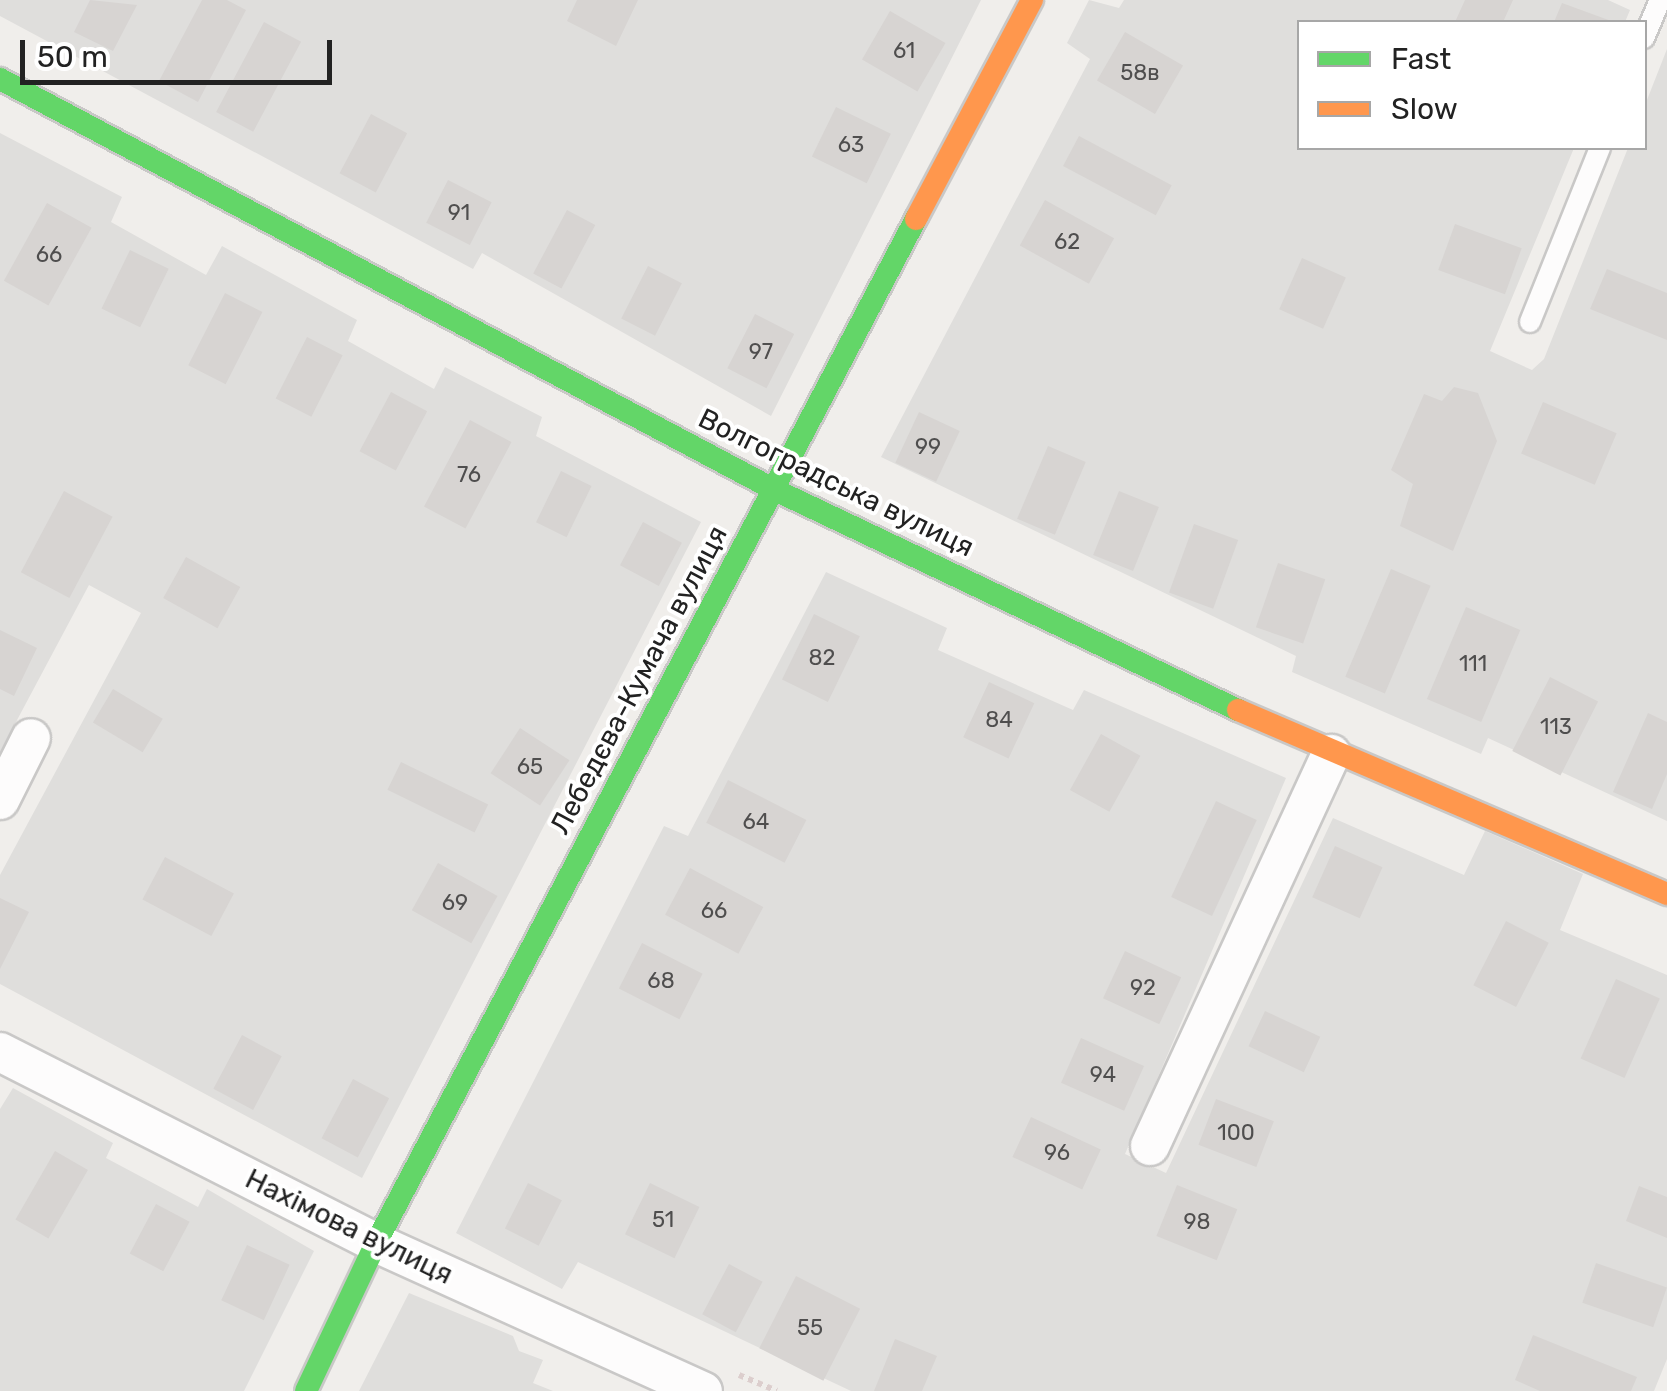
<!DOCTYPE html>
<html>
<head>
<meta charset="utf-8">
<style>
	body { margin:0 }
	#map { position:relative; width:1667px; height:1391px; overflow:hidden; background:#f0eeeb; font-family:Rubik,sans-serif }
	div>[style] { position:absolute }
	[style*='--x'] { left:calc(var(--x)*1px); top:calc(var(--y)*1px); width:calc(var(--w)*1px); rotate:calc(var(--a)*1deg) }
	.residential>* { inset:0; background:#dfdedc }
	.building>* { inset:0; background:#d7d4d2; transform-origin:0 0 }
	.path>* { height:6px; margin-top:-3px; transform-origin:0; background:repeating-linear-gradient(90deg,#dccecd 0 5px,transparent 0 10px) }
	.roads { filter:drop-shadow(2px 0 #c9c8c7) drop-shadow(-2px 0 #c9c8c7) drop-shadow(0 2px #c9c8c7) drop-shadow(0 -2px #c9c8c7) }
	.lane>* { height:20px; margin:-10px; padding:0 10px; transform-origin:10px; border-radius:10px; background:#fdfcfc }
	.street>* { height:38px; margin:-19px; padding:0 19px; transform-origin:19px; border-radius:19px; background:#fdfcfc }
	.fast>* { height:22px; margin:-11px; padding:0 11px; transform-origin:11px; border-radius:11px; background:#63d668 }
	.slow>* { height:22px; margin:-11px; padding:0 11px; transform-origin:11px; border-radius:11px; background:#ff974d }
	span { translate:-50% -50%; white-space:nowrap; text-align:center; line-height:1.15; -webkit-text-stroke:8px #fff; paint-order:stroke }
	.number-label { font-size:22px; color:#4f4e4e }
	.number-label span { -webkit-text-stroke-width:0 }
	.street-label { font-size:28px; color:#222 }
	.legend { position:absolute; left:1297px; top:20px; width:350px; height:130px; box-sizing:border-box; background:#fff; border:2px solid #a7a7a7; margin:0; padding:12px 18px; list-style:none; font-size:30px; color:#222 }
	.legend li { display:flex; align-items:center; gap:20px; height:50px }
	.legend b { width:50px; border:2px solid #a7a7a7 }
	.scale { position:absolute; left:20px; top:40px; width:312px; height:45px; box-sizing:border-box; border:5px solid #222; border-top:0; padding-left:12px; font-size:30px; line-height:35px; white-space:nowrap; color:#222; -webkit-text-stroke:8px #fff; paint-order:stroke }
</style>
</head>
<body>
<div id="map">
	<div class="residential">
		<i style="clip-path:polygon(0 0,981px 0,771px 416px,482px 253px,473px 269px,0 16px)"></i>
		<i style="clip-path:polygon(1089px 0,1119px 8px,1124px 0,1608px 0,1630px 10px,1625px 22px,1300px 22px,1300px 148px,1574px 148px,1490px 351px,1532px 370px,1544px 359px,1628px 148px,1644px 148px,1645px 105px,1667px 49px,1667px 821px,1488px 738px,1481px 754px,1292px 672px,1296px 656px,881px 457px,1090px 59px,1067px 43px)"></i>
		<i style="clip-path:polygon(0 133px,122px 197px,111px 222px,206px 275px,222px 246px,357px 320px,348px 341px,434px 389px,445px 367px,542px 417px,536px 436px,701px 522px,362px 1178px,0 984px,0 875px,141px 613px,89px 585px,0 752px)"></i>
		<i style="clip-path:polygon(826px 572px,947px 628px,938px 650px,1073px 710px,1084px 690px,1286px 778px,1125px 1154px,1166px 1173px,1333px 818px,1464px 875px,1485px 831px,1583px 874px,1560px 930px,1667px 975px,1667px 1359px,1654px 1391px,851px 1391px,578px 1262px,562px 1289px,456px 1233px,664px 826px,688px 836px)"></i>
		<i style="clip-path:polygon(13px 1088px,113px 1143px,106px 1158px,198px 1207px,207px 1189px,314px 1251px,244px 1391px,0 1391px,0 1109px)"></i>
		<i style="clip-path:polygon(409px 1293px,513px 1336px,519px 1351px,543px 1360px,533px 1383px,553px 1391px,359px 1391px)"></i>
	</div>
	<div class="building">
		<i style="clip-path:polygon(90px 0,137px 5px,113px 51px,74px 32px)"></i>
		<i style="clip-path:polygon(202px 0,227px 0,246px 10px,198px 102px,159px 81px)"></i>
		<i style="clip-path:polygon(577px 0,638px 0,616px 46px,567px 21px)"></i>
		<i style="clip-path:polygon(1465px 0,1513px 0,1503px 22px,1455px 22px)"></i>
		<i style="clip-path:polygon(1562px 3px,1614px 22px,1554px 22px)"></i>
		<i style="left:890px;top:11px;width:64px;height:56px;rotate:30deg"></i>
		<i style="left:264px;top:22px;width:42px;height:102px;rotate:28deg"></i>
		<i style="left:1125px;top:32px;width:67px;height:56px;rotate:30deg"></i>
		<i style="left:836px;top:107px;width:61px;height:55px;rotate:26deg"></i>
		<i style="left:371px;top:114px;width:41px;height:67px;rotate:28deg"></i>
		<i style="left:1079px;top:136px;width:105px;height:34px;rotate:28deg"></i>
		<i style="left:448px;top:180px;width:49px;height:48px;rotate:27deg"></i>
		<i style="left:1045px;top:200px;width:79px;height:52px;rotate:29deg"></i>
		<i style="left:47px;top:203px;width:51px;height:89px;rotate:29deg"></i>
		<i style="left:567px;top:210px;width:32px;height:72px;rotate:28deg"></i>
		<i style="left:1455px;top:224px;width:71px;height:49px;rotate:20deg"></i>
		<i style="left:130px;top:250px;width:43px;height:65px;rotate:26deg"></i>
		<i style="left:1302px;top:258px;width:48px;height:56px;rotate:24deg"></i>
		<i style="left:648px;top:266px;width:38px;height:59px;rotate:27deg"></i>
		<i style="clip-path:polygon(1607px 269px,1667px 293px,1667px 340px,1590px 309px)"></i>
		<i style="left:225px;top:293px;width:42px;height:81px;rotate:27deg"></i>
		<i style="left:755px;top:314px;width:44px;height:61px;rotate:27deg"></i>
		<i style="left:307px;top:337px;width:40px;height:69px;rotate:27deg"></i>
		<i style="clip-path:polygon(1454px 387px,1478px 393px,1497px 441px,1453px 551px,1400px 526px,1413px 484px,1391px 470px,1424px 394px,1442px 401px)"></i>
		<i style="left:391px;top:392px;width:41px;height:67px;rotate:28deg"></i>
		<i style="left:1543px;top:402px;width:80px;height:56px;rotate:23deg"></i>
		<i style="left:919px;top:412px;width:45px;height:56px;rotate:25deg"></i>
		<i style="left:470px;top:420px;width:47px;height:98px;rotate:28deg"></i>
		<i style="left:1048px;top:446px;width:41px;height:79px;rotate:23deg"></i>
		<i style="left:561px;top:471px;width:34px;height:57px;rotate:26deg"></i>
		<i style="left:64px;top:491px;width:55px;height:92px;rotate:28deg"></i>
		<i style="left:1119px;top:491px;width:43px;height:69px;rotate:22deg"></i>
		<i style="left:643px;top:522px;width:44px;height:49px;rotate:28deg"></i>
		<i style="left:1194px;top:524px;width:47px;height:73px;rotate:20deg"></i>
		<i style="left:186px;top:557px;width:62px;height:47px;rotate:29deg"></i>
		<i style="left:1278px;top:563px;width:50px;height:68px;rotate:19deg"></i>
		<i style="left:1391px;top:569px;width:43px;height:117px;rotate:23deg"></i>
		<i style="left:1466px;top:607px;width:59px;height:100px;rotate:23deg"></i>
		<i style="left:814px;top:614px;width:51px;height:73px;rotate:26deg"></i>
		<i style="clip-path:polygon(0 630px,37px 648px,14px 696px,0 689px)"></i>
		<i style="left:1550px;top:677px;width:54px;height:83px;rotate:27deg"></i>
		<i style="left:989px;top:682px;width:50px;height:61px;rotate:25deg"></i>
		<i style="left:113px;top:689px;width:58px;height:39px;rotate:31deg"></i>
		<i style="clip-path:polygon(1648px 713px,1667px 722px,1667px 774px,1652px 809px,1613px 792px)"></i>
		<i style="left:520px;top:728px;width:59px;height:54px;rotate:33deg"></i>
		<i style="left:1101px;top:734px;width:45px;height:64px;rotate:29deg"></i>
		<i style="left:401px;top:762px;width:97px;height:31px;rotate:26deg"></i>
		<i style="left:728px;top:780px;width:88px;height:48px;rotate:27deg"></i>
		<i style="left:1216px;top:801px;width:45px;height:106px;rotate:25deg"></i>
		<i style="left:1335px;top:846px;width:52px;height:56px;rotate:24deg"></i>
		<i style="left:165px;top:857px;width:78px;height:48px;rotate:28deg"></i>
		<i style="left:438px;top:863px;width:68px;height:54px;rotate:29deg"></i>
		<i style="left:690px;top:868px;width:83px;height:53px;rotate:28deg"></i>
		<i style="clip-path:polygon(0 898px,29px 912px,0 969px)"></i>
		<i style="left:1506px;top:921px;width:48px;height:72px;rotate:27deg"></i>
		<i style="left:642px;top:943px;width:68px;height:51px;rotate:27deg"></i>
		<i style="left:1125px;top:951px;width:62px;height:52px;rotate:25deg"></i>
		<i style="left:1616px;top:979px;width:48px;height:87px;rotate:24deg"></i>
		<i style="left:1265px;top:1011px;width:61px;height:39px;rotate:25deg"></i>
		<i style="left:242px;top:1035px;width:45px;height:61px;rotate:28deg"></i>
		<i style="left:1081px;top:1038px;width:69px;height:49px;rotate:24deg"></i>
		<i style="left:353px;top:1079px;width:41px;height:67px;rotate:28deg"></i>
		<i style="left:1216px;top:1099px;width:62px;height:49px;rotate:21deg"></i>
		<i style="left:1031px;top:1117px;width:77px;height:44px;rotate:25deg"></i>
		<i style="left:55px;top:1151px;width:38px;height:79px;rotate:30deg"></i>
		<i style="left:528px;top:1183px;width:38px;height:51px;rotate:27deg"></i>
		<i style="left:650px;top:1183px;width:55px;height:57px;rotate:26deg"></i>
		<i style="left:1177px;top:1185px;width:65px;height:55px;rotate:22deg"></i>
		<i style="clip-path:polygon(1639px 1186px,1667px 1197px,1667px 1238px,1626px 1221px)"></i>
		<i style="left:156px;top:1204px;width:38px;height:56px;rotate:28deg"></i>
		<i style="left:247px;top:1245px;width:47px;height:61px;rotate:25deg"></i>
		<i style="left:1596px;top:1263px;width:75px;height:42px;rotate:19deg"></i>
		<i style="left:729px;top:1264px;width:38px;height:57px;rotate:28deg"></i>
		<i style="left:796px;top:1276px;width:72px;height:81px;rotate:27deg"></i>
		<i style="clip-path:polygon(1533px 1335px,1637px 1377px,1631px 1391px,1540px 1391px,1515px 1380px)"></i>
		<i style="clip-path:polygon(895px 1339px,937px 1356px,922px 1391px,874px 1391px)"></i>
	</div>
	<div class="path">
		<i style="--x:739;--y:1375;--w:41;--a:22.8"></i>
	</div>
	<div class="roads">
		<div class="lane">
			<i style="--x:1644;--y:38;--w:41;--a:-67.2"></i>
			<i style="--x:1530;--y:322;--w:188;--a:-68.1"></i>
		</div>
		<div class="street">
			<i style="--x:0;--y:800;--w:69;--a:-63.4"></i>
			<i style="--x:0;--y:1052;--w:422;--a:26.9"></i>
			<i style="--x:376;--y:1243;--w:359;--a:24.4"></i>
			<i style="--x:1150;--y:1146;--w:432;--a:-65.2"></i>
		</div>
		<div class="fast">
			<i style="--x:0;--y:79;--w:875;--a:27.94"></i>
			<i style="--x:773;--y:489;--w:515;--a:25.42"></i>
			<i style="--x:306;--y:1391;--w:164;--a:-64.7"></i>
			<i style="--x:376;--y:1243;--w:1158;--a:-62.2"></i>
		</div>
		<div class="slow">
			<i style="--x:916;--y:219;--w:248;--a:-62.1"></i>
			<i style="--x:1238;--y:710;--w:467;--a:23.2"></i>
		</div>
	</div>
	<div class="number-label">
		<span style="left:904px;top:51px">61</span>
		<span style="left:1140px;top:73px">58в</span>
		<span style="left:851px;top:145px">63</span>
		<span style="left:459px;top:213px">91</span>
		<span style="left:1067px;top:242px">62</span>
		<span style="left:49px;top:255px">66</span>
		<span style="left:761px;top:352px">97</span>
		<span style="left:928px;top:447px">99</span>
		<span style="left:469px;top:475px">76</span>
		<span style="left:822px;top:658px">82</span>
		<span style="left:1473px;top:664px">111</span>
		<span style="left:999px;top:720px">84</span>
		<span style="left:1556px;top:727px">113</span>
		<span style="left:530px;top:767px">65</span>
		<span style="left:756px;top:822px">64</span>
		<span style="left:455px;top:903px">69</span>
		<span style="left:714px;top:911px">66</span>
		<span style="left:661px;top:981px">68</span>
		<span style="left:1143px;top:988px">92</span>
		<span style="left:1103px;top:1075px">94</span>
		<span style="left:1236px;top:1133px">100</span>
		<span style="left:1057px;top:1153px">96</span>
		<span style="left:663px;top:1220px">51</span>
		<span style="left:1197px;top:1222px">98</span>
		<span style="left:810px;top:1328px">55</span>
	</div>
	<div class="street-label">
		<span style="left:836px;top:483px;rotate:26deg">Волгоградська вулиця</span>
		<span style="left:639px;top:680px;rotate:-62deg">Лебедєва-Кумача вулиця</span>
		<span style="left:349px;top:1227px;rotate:26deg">Нахімова вулиця</span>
	</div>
	<ul class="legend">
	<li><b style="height:12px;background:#63d668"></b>Fast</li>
	<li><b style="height:12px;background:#ff974d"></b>Slow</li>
	</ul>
	<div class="scale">50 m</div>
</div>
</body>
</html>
